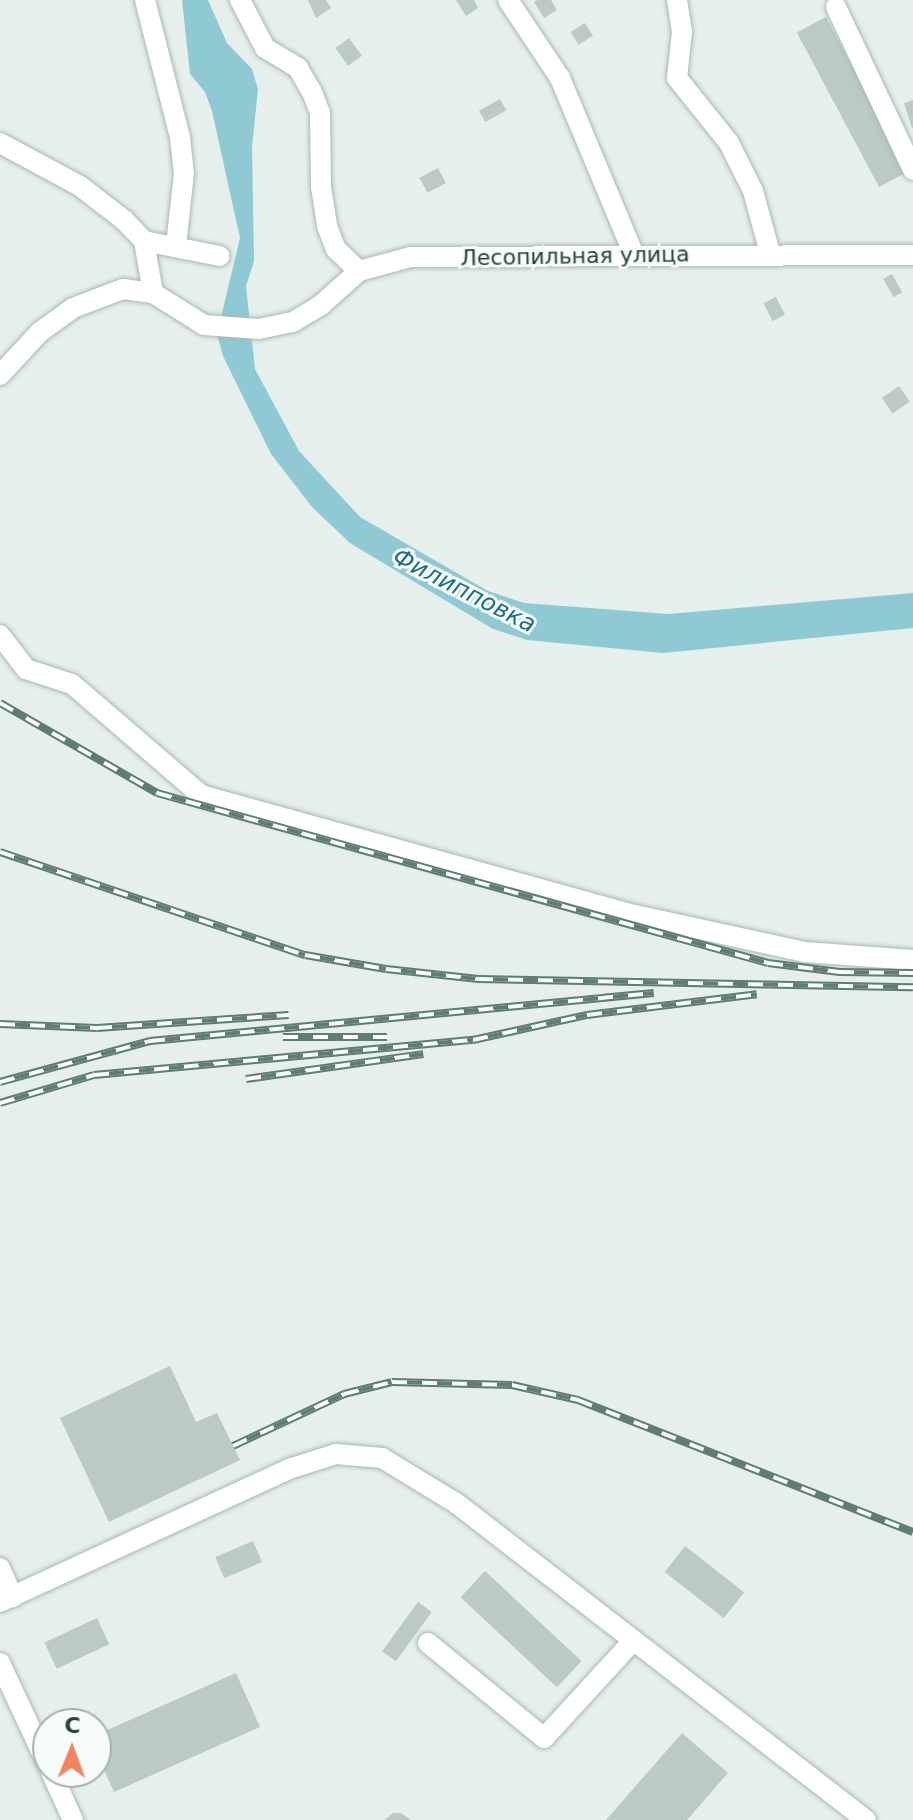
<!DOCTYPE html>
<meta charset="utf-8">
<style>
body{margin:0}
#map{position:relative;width:913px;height:1820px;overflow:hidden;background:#e6efeb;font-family:"DejaVu Sans",sans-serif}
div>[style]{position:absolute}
.water>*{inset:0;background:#8ec9d4}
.building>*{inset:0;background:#bbcac4;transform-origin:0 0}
.roads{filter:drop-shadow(0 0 2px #a8b8b2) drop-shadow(0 0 2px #a8b8b2)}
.minor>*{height:20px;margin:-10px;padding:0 10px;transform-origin:10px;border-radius:10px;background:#fff}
.rail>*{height:8px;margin-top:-4px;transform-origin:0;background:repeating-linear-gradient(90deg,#f7fbf9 0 15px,#5f7d75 0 30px);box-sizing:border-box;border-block:2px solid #5f7d75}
span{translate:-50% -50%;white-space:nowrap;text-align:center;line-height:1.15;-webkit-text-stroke:6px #f7fbf9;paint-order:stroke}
.street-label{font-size:22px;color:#24423a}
.water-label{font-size:24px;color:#1c6f80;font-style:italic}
.north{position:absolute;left:32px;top:1708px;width:80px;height:80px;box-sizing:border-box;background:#f7fbf9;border:2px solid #a3b1ad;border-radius:50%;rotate:1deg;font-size:22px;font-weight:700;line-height:32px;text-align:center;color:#24423a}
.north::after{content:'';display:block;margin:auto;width:28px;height:36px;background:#f4845f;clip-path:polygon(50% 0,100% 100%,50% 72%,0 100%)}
</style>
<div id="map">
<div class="water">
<i style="clip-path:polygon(182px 0,208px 0,227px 43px,252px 69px,258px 89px,252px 147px,254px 261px,246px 286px,255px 369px,299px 451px,360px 517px,488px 591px,524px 603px,668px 614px,913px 593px,913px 628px,663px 653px,527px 640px,493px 629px,350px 543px,312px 507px,271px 454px,223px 356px,217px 334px,240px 238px,212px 111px,205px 92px,190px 74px)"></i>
</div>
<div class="building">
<i style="clip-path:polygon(308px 0,326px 0,331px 8px,316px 18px)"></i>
<i style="clip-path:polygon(456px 0,474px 0,478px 8px,466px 16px)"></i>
<i style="clip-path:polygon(537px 0,551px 0,557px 10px,544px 18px,534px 2px)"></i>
<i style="left:826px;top:17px;width:175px;height:33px;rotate:62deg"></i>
<i style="left:585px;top:23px;width:15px;height:17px;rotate:58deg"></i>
<i style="left:349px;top:38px;width:22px;height:17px;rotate:54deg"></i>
<i style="left:500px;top:99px;width:13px;height:24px;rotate:61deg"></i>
<i style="clip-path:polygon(913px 100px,913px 128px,912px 128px,904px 103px)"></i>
<i style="left:438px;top:168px;width:17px;height:21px;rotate:62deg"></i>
<i style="left:892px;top:274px;width:21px;height:10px;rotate:61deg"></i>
<i style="left:776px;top:297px;width:20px;height:14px;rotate:63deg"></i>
<i style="left:899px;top:386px;width:19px;height:21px;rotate:55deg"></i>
<i style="clip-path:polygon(170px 1366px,196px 1422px,217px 1413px,240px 1460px,109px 1522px,60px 1418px)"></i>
<i style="left:253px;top:1541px;width:23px;height:41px;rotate:67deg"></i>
<i style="left:685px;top:1546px;width:75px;height:33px;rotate:38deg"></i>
<i style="left:485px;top:1571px;width:132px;height:36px;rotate:43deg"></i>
<i style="left:418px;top:1602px;width:17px;height:61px;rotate:36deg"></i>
<i style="left:97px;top:1618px;width:29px;height:58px;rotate:65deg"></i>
<i style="clip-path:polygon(236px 1673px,260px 1727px,114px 1792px,96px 1752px,96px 1735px)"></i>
<i style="clip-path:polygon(682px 1733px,728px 1773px,687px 1820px,606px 1820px)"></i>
<i style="clip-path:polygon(393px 1813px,401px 1813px,411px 1820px,385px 1820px)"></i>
</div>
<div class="roads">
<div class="minor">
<i style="left:145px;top:0;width:141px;rotate:75.7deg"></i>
<i style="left:180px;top:137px;width:36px;rotate:84deg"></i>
<i style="left:184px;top:173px;width:73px;rotate:96.3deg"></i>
<i style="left:240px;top:0;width:54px;rotate:62.5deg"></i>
<i style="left:265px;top:48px;width:39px;rotate:31deg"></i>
<i style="left:298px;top:68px;width:28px;rotate:60deg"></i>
<i style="left:312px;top:92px;width:22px;rotate:69deg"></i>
<i style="left:320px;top:113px;width:74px;rotate:89.2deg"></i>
<i style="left:321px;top:187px;width:39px;rotate:81deg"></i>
<i style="left:327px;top:226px;width:25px;rotate:69deg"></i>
<i style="left:336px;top:249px;width:32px;rotate:44deg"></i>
<i style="left:508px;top:0;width:94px;rotate:56.3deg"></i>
<i style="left:560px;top:78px;width:192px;rotate:67.3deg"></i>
<i style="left:677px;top:0;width:32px;rotate:81deg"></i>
<i style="left:682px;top:32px;width:46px;rotate:96.2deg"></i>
<i style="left:677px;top:78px;width:83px;rotate:51.3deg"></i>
<i style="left:729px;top:143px;width:54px;rotate:63.4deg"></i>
<i style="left:753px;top:191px;width:64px;rotate:74.7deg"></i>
<i style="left:836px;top:7px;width:180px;rotate:64.7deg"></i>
<i style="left:0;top:143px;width:91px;rotate:28.3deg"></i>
<i style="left:80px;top:186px;width:56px;rotate:37.7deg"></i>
<i style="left:124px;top:220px;width:29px;rotate:46deg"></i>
<i style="left:144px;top:241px;width:53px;rotate:80.2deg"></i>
<i style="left:144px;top:241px;width:77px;rotate:11.2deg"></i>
<i style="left:0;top:375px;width:59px;rotate:-47.1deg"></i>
<i style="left:40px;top:332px;width:41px;rotate:-36deg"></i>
<i style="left:73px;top:308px;width:53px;rotate:-20.8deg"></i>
<i style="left:123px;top:289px;width:30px;rotate:8deg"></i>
<i style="left:153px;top:293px;width:60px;rotate:32.1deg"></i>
<i style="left:204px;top:325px;width:55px;rotate:4.2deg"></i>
<i style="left:259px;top:329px;width:35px;rotate:-12deg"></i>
<i style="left:293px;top:322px;width:33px;rotate:-31deg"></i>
<i style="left:321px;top:305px;width:51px;rotate:-41.8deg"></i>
<i style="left:359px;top:271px;width:54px;rotate:-15.1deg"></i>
<i style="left:411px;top:257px;width:502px;rotate:-0.23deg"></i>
<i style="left:0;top:635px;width:43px;rotate:52.6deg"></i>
<i style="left:26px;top:669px;width:48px;rotate:18.1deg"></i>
<i style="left:72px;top:684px;width:170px;rotate:40.7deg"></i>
<i style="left:201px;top:795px;width:450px;rotate:15.5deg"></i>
<i style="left:635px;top:915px;width:174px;rotate:12.3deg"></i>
<i style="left:805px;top:952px;width:108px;rotate:4.2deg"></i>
<i style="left:0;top:1568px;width:32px;rotate:66deg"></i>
<i style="left:0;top:1602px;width:321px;rotate:-24.7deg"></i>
<i style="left:292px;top:1468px;width:46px;rotate:-17.7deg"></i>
<i style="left:336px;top:1454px;width:46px;rotate:5deg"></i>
<i style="left:382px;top:1458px;width:87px;rotate:31.3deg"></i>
<i style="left:456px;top:1503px;width:518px;rotate:37.71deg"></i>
<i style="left:428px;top:1643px;width:150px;rotate:39.3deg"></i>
<i style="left:544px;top:1738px;width:130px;rotate:-47.5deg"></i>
<i style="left:0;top:1663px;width:114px;rotate:65deg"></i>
<i style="left:51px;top:1772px;width:53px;rotate:65.4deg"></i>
</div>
</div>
<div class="rail">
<i style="left:0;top:703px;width:181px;rotate:29.8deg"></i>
<i style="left:157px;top:793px;width:634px;rotate:15.55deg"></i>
<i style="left:768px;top:963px;width:72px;rotate:7.2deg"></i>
<i style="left:839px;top:972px;width:74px;rotate:0.8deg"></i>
<i style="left:0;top:852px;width:322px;rotate:18.7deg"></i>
<i style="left:305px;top:955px;width:82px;rotate:9.8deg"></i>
<i style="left:386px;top:969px;width:93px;rotate:6.2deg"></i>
<i style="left:478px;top:979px;width:435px;rotate:1.1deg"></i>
<i style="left:0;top:1024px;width:97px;rotate:2.4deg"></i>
<i style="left:97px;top:1028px;width:192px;rotate:-3.9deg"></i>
<i style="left:283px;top:1037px;width:104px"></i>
<i style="left:246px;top:1079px;width:179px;rotate:-8deg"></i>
<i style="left:0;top:1082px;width:156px;rotate:-15.3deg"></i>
<i style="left:150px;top:1041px;width:506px;rotate:-5.44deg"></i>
<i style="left:0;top:1103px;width:98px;rotate:-16.6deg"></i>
<i style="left:94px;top:1075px;width:381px;rotate:-5.3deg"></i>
<i style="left:473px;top:1040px;width:117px;rotate:-12.4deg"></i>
<i style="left:587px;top:1015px;width:171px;rotate:-7deg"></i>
<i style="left:233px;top:1446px;width:123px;rotate:-25.1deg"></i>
<i style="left:344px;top:1394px;width:49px;rotate:-14deg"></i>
<i style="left:392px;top:1382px;width:120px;rotate:1.4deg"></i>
<i style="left:512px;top:1385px;width:68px;rotate:12.8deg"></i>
<i style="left:578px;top:1400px;width:360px;rotate:21.5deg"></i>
</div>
<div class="street-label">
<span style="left:575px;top:256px;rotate:-1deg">Лесопильная улица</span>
</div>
<div class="water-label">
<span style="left:464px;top:591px;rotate:27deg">Филипповка</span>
</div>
<div class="north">С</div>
</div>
